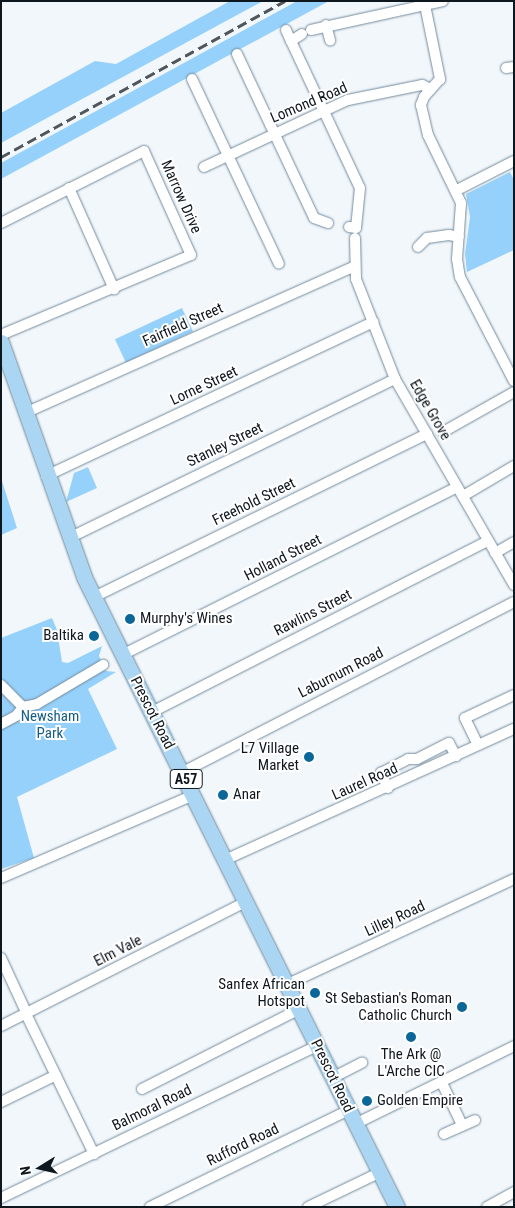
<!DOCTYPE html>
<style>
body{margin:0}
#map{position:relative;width:515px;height:1208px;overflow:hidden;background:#f2f7fb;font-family:"Roboto Condensed",sans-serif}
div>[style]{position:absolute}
.green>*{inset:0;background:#96d1fb;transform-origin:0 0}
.roads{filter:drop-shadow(0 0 1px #728a9c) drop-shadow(0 0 1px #728a9c)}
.street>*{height:10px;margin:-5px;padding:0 5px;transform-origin:5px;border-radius:5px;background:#fff}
.primary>*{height:15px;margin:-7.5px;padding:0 7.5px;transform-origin:7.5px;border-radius:7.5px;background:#aad6f4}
.rail>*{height:2.5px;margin-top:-1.25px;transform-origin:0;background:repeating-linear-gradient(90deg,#4f575d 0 10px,transparent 0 15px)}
.dots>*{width:14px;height:14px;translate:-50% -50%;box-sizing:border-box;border:2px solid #fff;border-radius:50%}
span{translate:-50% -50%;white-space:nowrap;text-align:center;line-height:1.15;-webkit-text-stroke:4px #fff;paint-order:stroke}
.shield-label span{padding:1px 4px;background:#fff;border:1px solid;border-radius:4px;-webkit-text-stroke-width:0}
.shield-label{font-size:14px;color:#0e171e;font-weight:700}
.street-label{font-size:15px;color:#0e171e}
.poi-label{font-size:15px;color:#0e171e}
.left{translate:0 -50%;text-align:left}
.right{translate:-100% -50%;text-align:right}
.park-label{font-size:15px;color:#165d85}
.frame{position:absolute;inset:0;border:2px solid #0e171e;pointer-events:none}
.north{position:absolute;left:15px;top:1143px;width:50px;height:50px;-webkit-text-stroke:4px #fff;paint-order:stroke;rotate:260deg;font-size:14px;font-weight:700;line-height:20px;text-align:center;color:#0e171e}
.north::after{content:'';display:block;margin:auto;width:18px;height:22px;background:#0e171e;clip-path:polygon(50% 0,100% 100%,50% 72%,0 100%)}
</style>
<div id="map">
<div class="green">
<i style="clip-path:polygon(230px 1px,263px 1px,1px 143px,1px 113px,95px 61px,116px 64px)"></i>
<i style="clip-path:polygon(297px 1px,329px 1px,1px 179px,1px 163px)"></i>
<i style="clip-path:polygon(510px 172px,514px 180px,514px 250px,467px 272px,465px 254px,470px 217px,466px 194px)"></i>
<i style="left:182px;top:308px;width:26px;height:74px;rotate:65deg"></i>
<i style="clip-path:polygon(88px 467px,97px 488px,66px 502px,74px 473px)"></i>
<i style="clip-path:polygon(1px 478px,17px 528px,1px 535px)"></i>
<i style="clip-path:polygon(52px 618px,57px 630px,62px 662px,68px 663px,102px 646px,99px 656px,106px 671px,116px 672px,88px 689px,117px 749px,17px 797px,34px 858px,1px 869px,1px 638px)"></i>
</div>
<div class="roads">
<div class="street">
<i style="left:425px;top:5px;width:76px;rotate:78.5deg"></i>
<i style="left:440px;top:79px;width:24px;rotate:132deg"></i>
<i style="left:424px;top:97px;width:9px;rotate:111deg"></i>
<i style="left:421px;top:105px;width:31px;rotate:77deg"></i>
<i style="left:428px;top:135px;width:76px;rotate:64.1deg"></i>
<i style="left:461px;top:203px;width:56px;rotate:94.1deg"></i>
<i style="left:457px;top:259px;width:18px;rotate:81deg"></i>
<i style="left:460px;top:277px;width:117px;rotate:62.6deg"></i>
<i style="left:326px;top:25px;width:16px;rotate:75deg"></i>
<i style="left:286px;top:30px;width:12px;rotate:66deg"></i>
<i style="left:311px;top:30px;width:135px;rotate:-12.4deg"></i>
<i style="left:302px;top:34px;width:13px;rotate:148deg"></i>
<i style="left:291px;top:41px;width:162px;rotate:64.9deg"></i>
<i style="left:360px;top:188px;width:40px;rotate:95.7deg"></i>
<i style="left:356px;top:228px;width:7px;rotate:-172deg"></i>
<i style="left:237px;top:54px;width:181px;rotate:64.8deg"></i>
<i style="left:314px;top:218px;width:15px;rotate:20deg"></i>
<i style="left:506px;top:68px;width:8px;rotate:-7deg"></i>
<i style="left:192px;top:79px;width:204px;rotate:64.8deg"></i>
<i style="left:204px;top:167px;width:159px;rotate:-25deg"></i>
<i style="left:348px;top:100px;width:76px;rotate:-11.5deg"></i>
<i style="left:422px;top:85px;width:10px;rotate:24deg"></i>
<i style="left:69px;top:188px;width:111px;rotate:66deg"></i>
<i style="left:457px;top:190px;width:64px;rotate:-27deg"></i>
<i style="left:1px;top:223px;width:160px;rotate:-26.7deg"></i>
<i style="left:144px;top:151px;width:114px;rotate:65.7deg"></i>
<i style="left:191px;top:255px;width:206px;rotate:157.2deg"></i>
<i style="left:355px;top:238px;width:41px;rotate:88.6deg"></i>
<i style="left:356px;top:279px;width:107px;rotate:68.7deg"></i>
<i style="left:395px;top:379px;width:238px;rotate:60deg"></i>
<i style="left:418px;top:247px;width:13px;rotate:-45deg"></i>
<i style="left:427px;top:238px;width:22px;rotate:-8deg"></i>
<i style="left:449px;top:235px;width:10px;rotate:11deg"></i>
<i style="left:25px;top:413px;width:359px;rotate:-24deg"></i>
<i style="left:443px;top:432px;width:81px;rotate:-29.4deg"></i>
<i style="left:46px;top:476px;width:362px;rotate:-25.2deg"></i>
<i style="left:463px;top:496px;width:59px;rotate:-30.5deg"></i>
<i style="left:69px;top:538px;width:363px;rotate:-26deg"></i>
<i style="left:495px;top:553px;width:22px;rotate:-30deg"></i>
<i style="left:94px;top:597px;width:371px;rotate:-26.1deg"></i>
<i style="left:122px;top:655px;width:375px;rotate:-26.6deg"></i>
<i style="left:1px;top:685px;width:31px;rotate:45deg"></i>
<i style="left:152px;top:712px;width:377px;rotate:-27deg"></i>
<i style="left:1px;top:724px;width:17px;rotate:-28deg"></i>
<i style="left:16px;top:716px;width:11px;rotate:-52deg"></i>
<i style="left:23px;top:707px;width:14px;rotate:-12deg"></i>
<i style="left:37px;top:704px;width:77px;rotate:-30.6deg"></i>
<i style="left:478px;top:745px;width:30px;rotate:-116deg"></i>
<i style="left:465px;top:718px;width:54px;rotate:-25.1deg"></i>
<i style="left:183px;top:772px;width:372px;rotate:-27.2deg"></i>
<i style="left:388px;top:788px;width:17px;rotate:-115deg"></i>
<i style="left:381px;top:773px;width:30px;rotate:-27deg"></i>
<i style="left:408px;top:759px;width:9px"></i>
<i style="left:417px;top:759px;width:36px;rotate:-27deg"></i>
<i style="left:449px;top:743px;width:15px;rotate:62deg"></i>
<i style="left:227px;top:859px;width:315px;rotate:-24.4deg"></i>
<i style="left:1px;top:878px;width:210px;rotate:-23.3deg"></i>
<i style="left:1px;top:958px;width:62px;rotate:65.1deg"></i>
<i style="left:288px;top:984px;width:249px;rotate:-24.9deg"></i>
<i style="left:26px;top:1014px;width:156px;rotate:64.1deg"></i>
<i style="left:1px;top:1026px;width:276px;rotate:-26.9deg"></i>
<i style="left:332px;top:1078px;width:34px;rotate:-27deg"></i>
<i style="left:442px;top:1083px;width:47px;rotate:64.5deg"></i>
<i style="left:142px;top:1089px;width:177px;rotate:-26.9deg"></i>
<i style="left:1px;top:1102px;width:61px;rotate:-26.1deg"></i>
<i style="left:355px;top:1124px;width:177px;rotate:-26.1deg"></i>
<i style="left:444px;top:1134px;width:34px;rotate:-24deg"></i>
<i style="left:1px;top:1198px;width:351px;rotate:-25.7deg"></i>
<i style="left:150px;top:1207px;width:221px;rotate:-26deg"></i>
<i style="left:308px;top:1207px;width:79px;rotate:-25.6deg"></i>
<i style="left:487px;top:1207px;width:31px;rotate:-29deg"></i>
</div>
<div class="primary">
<i style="left:1px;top:342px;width:249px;rotate:70.5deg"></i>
<i style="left:84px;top:577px;width:703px;rotate:63.58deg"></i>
</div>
</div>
<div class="rail">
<i style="left:1px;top:157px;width:324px;rotate:-28.8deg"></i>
</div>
<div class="dots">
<i style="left:130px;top:619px;background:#0a6797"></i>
<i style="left:94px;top:636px;background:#0a6797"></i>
<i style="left:309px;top:757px;background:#0a6797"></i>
<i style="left:223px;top:795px;background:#0a6797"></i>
<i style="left:315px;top:993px;background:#0a6797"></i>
<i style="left:462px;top:1007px;background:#0a6797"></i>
<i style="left:411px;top:1037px;background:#0a6797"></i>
<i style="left:367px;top:1101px;background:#0a6797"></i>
</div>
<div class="shield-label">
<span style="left:186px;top:779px">A57</span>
</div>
<div class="street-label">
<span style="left:309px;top:103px;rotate:-23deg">Lomond Road</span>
<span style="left:181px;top:197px;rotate:66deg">Marrow Drive</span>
<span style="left:183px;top:325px;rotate:-24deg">Fairfield Street</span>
<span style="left:204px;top:386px;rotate:-25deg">Lorne Street</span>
<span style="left:430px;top:410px;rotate:60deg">Edge Grove</span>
<span style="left:225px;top:445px;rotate:-26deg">Stanley Street</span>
<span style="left:254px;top:502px;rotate:-26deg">Freehold Street</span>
<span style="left:283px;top:558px;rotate:-27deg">Holland Street</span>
<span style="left:313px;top:613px;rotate:-27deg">Rawlins Street</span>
<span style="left:341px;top:673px;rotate:-27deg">Laburnum Road</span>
<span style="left:152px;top:713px;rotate:63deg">Prescot Road</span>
<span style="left:365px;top:782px;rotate:-24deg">Laurel Road</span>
<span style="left:395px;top:919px;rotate:-25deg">Lilley Road</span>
<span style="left:118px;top:951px;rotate:-27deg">Elm Vale</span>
<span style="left:332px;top:1076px;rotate:64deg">Prescot Road</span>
<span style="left:152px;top:1108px;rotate:-26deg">Balmoral Road</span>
<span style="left:243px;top:1145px;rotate:-26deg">Rufford Road</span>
</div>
<div class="poi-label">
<span class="left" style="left:140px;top:619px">Murphy's Wines</span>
<span class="right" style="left:84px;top:636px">Baltika</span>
<span class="right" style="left:299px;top:757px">L7 Village<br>Market</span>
<span class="left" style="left:233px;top:795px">Anar</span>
<span class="right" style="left:305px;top:993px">Sanfex African<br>Hotspot</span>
<span class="right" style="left:452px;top:1007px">St Sebastian's Roman<br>Catholic Church</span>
<span style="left:411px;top:1063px">The Ark @<br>L'Arche CIC</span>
<span class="left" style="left:377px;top:1101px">Golden Empire</span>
</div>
<div class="park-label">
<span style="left:50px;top:725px">Newsham<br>Park</span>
</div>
<div class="frame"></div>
<div class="north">N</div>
</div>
